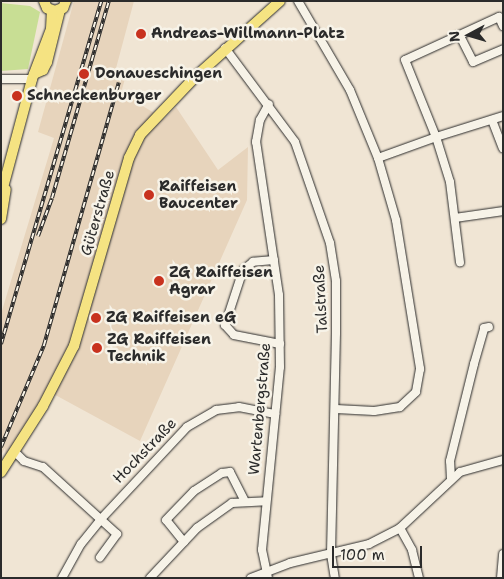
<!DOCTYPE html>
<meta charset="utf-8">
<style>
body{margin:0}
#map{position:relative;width:504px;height:579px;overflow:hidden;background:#f0e5d4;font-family:"Shantell Sans",sans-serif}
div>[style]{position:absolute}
.built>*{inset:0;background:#e7d4bc}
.green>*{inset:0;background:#c8de94}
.roads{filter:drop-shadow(0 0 1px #2b2b2b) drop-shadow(0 0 1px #2b2b2b)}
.minor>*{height:8px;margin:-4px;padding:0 4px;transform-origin:4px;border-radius:4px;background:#f7f3e8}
.major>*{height:10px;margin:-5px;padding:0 5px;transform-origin:5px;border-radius:5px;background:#f5e382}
.rail>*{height:4px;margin-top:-2px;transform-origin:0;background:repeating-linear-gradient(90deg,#f7f3e8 0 5.5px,#2b2b2b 0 11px);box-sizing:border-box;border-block:1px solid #2b2b2b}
.dots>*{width:14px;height:14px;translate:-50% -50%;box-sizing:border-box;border:2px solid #f7f3e8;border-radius:50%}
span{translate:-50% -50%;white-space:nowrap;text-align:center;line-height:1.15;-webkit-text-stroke:5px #f7f3e8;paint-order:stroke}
.poi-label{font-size:15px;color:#2b2b2b;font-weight:700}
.left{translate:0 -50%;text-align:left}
.street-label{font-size:15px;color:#2b2b2b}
.frame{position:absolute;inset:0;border:2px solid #2b2b2b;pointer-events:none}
.north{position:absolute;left:444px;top:10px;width:50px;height:50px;-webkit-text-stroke:4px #f7f3e8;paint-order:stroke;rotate:264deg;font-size:14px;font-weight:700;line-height:20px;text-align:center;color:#2b2b2b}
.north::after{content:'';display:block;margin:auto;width:18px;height:22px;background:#2b2b2b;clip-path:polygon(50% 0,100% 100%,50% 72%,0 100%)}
.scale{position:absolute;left:332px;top:546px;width:90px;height:22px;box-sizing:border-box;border:2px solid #2b2b2b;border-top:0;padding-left:6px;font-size:15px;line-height:18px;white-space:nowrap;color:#2b2b2b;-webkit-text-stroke:4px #f7f3e8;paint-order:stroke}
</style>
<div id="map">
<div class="built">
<i style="clip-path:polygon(74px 1px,134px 1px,115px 72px,126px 75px,121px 93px,141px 99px,141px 105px,164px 119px,176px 107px,218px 170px,248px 147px,247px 200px,140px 441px,48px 391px,6px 457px,5px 448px,1px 455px,1px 314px,54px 138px,38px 132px)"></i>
</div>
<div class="green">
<i style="clip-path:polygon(1px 3px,30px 6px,40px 12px,28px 69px,1px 71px)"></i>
</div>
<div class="roads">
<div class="minor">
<i style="left:298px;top:1px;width:103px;rotate:59.7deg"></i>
<i style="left:350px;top:90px;width:74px;rotate:67.6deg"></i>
<i style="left:378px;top:158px;width:65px;rotate:73.8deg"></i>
<i style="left:396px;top:220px;width:151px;rotate:80.8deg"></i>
<i style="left:420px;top:369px;width:23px;rotate:100deg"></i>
<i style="left:416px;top:392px;width:22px;rotate:137deg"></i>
<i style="left:400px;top:407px;width:26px;rotate:171deg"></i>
<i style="left:374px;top:411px;width:38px;rotate:-177deg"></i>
<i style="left:503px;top:26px;width:10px;rotate:-114deg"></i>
<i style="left:499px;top:17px;width:103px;rotate:155.4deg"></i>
<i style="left:405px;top:60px;width:83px;rotate:68.1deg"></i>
<i style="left:436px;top:137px;width:70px;rotate:-17.4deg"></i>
<i style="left:460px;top:36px;width:29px;rotate:63deg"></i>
<i style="left:473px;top:62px;width:33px;rotate:-23deg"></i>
<i style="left:225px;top:48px;width:117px;rotate:53.3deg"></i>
<i style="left:295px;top:142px;width:107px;rotate:70.9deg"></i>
<i style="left:330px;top:243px;width:38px;rotate:81deg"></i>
<i style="left:336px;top:281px;width:52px;rotate:90deg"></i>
<i style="left:336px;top:333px;width:221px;rotate:91.3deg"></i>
<i style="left:331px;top:554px;width:24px;rotate:81deg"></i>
<i style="left:1px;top:79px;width:31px"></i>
<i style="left:492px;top:120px;width:30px;rotate:69deg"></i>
<i style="left:378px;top:158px;width:62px;rotate:-19.9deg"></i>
<i style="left:436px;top:137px;width:47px;rotate:72.7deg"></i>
<i style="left:450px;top:182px;width:81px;rotate:82.9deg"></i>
<i style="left:455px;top:218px;width:49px;rotate:-8.3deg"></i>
<i style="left:274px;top:260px;width:21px;rotate:175deg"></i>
<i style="left:253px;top:262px;width:13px;rotate:141deg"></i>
<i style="left:243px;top:270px;width:58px;rotate:108.1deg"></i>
<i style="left:225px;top:325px;width:13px;rotate:48deg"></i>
<i style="left:234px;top:335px;width:47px;rotate:11.1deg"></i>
<i style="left:14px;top:451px;width:14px;rotate:45deg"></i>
<i style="left:24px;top:461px;width:20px;rotate:18deg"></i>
<i style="left:43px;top:467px;width:100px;rotate:42.2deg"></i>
<i style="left:117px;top:534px;width:29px;rotate:126deg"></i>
<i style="left:451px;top:479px;width:18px;rotate:-93deg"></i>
<i style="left:450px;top:461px;width:100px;rotate:-76.1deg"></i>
<i style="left:474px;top:364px;width:37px;rotate:-74deg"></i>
<i style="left:484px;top:328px;width:5px;rotate:-11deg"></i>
<i style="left:400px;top:528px;width:25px;rotate:61deg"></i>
<i style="left:412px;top:550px;width:29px;rotate:76deg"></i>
<i style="left:184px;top:542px;width:28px;rotate:-129deg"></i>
<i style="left:166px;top:520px;width:40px;rotate:-46deg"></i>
<i style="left:194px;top:491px;width:33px;rotate:-33deg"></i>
<i style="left:222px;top:473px;width:8px;rotate:-7deg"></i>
<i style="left:230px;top:472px;width:31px;rotate:63deg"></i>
<i style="left:62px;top:578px;width:39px;rotate:-61deg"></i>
<i style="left:81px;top:544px;width:32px;rotate:-51deg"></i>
<i style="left:101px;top:519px;width:126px;rotate:-46.9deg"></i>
<i style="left:187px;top:427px;width:34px;rotate:-30deg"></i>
<i style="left:216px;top:410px;width:23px;rotate:-7deg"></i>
<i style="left:239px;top:407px;width:37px;rotate:11deg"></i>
<i style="left:150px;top:578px;width:69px;rotate:-46.8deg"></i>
<i style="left:197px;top:528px;width:43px;rotate:-35.5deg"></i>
<i style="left:232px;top:503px;width:34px;rotate:-3deg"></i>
<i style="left:251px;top:578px;width:42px;rotate:-21deg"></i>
<i style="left:290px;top:563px;width:81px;rotate:-13.5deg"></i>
<i style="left:369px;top:544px;width:35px;rotate:-27deg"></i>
<i style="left:400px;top:528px;width:82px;rotate:-43deg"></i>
<i style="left:460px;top:472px;width:45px;rotate:-15.6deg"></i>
<i style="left:268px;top:578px;width:29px;rotate:-102deg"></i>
<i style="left:262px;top:550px;width:184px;rotate:-84.4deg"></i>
<i style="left:280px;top:367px;width:72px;rotate:-90.8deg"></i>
<i style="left:279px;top:295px;width:155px;rotate:-98.5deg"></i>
<i style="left:256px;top:142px;width:22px;rotate:-80deg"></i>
<i style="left:260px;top:120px;width:18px;rotate:-61deg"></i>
<i style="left:501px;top:578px;width:24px;rotate:-85deg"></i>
</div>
<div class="major">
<i style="left:44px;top:1px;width:8px;rotate:67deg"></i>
<i style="left:47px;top:8px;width:9px;rotate:21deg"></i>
<i style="left:55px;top:11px;width:9px;rotate:-21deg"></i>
<i style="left:63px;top:8px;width:8px;rotate:-67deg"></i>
<i style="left:34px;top:74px;width:10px;rotate:-24deg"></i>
<i style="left:43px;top:70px;width:9px;rotate:-63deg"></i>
<i style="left:47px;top:62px;width:54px;rotate:-76deg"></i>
<i style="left:1px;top:195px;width:120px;rotate:-75deg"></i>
<i style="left:32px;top:79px;width:53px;rotate:-69.2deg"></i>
<i style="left:51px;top:29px;width:18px;rotate:-87deg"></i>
<i style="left:1px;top:219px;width:30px;rotate:-81deg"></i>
<i style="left:1px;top:472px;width:78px;rotate:-57.5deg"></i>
<i style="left:43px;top:406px;width:68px;rotate:-62.7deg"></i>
<i style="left:74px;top:346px;width:196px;rotate:-73.7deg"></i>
<i style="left:129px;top:158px;width:25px;rotate:-64deg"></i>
<i style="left:140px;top:135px;width:79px;rotate:-46.5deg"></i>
<i style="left:194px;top:78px;width:115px;rotate:-41.8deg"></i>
</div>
</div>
<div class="rail">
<i style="left:38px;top:236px;width:40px;rotate:-69.8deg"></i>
<i style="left:52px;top:198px;width:205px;rotate:-73.9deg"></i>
<i style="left:1px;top:344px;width:357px;rotate:-73.7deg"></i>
<i style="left:1px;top:447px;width:111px;rotate:-67.1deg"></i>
<i style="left:44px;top:345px;width:273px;rotate:-74.1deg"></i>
</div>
<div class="dots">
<i style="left:141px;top:34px;background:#c8321e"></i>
<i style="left:84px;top:74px;background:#c8321e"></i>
<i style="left:17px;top:96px;background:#c8321e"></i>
<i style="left:149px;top:195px;background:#c8321e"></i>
<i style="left:159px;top:281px;background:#c8321e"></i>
<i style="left:96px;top:318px;background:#c8321e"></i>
<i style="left:97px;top:348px;background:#c8321e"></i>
</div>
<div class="poi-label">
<span class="left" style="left:151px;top:34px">Andreas-Willmann-Platz</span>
<span class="left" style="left:95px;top:74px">Donaueschingen</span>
<span class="left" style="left:27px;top:96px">Schneckenburger</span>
<span class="left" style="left:159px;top:195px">Raiffeisen<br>Baucenter</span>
<span class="left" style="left:169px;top:281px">ZG Raiffeisen<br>Agrar</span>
<span class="left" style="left:106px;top:318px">ZG Raiffeisen eG</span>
<span class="left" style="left:107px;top:348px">ZG Raiffeisen<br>Technik</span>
</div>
<div class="street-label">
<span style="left:98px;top:213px;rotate:-74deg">Güterstraße</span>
<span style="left:321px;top:299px;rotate:-93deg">Talstraße</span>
<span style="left:260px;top:409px;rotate:-85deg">Wartenbergstraße</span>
<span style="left:145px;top:451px;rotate:-46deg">Hochstraße</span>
</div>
<div class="frame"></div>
<div class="north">N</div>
<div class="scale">100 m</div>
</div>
